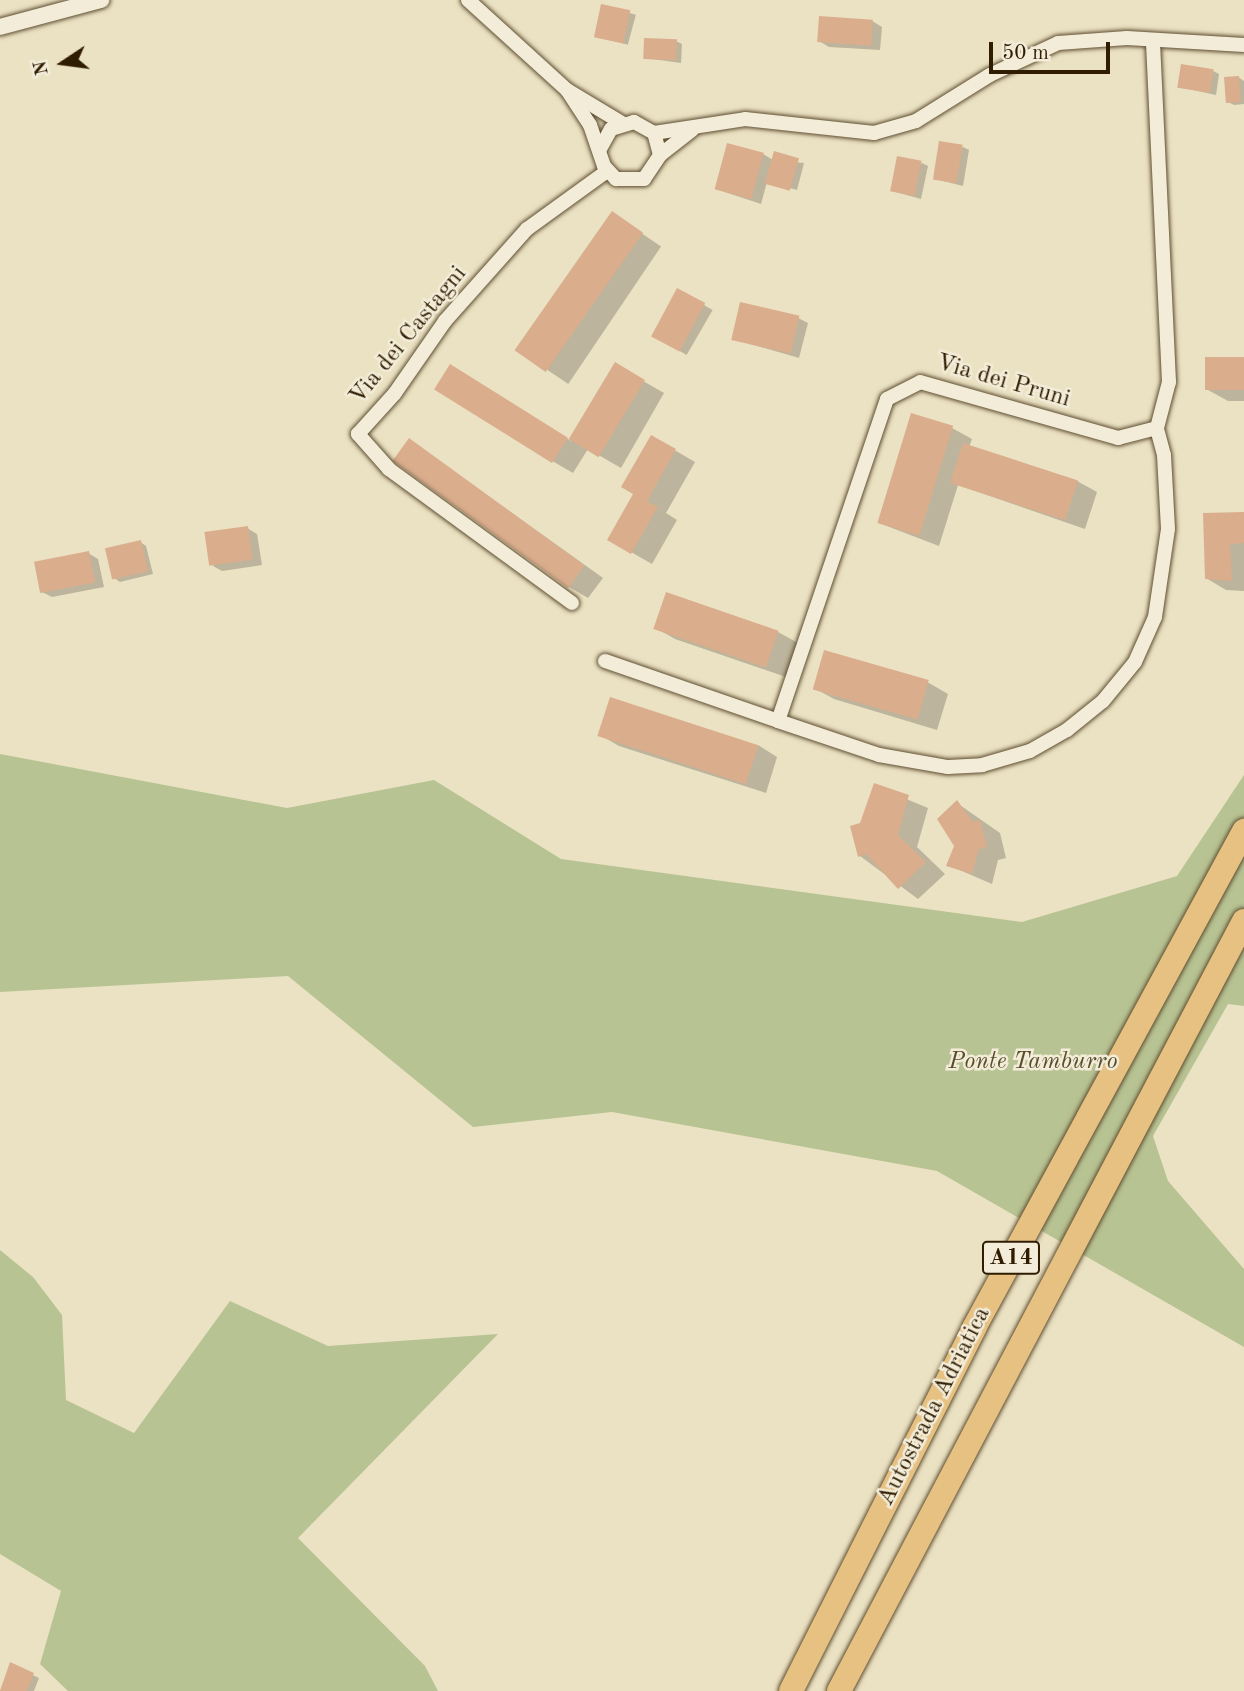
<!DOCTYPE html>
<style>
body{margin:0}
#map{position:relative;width:1244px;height:1691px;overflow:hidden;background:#ebe2c3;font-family:"Old Standard TT",serif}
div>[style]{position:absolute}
.green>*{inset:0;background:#b8c393}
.shadow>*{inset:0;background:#0003;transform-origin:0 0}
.building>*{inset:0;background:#daad8d;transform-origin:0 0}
.roads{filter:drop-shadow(0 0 2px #5f4e31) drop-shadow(0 0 2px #5f4e31)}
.minor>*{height:14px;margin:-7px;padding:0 7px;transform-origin:7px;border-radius:7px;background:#f2ecd8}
.tertiary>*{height:16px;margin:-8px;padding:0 8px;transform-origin:8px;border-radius:8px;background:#f2ecd8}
.motorway>*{height:24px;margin:-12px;padding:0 12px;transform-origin:12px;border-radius:12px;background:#e6c182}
span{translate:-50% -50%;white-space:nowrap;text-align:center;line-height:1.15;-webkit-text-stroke:5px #f2ecd8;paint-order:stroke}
.shield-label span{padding:2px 5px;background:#f2ecd8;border:2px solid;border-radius:5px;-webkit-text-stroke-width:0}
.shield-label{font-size:23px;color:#301c00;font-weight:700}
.street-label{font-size:24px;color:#301c00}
.park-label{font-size:24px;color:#594e2c;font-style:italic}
.north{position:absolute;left:28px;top:28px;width:70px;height:70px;-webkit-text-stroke:5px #f2ecd8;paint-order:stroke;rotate:257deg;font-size:19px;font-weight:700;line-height:28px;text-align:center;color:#301c00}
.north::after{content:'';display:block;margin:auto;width:24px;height:32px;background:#301c00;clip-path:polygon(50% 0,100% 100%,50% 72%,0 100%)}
.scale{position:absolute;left:989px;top:42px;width:121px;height:32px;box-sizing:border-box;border:4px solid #301c00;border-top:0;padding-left:9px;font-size:21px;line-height:24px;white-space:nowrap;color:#301c00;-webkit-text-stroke:5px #f2ecd8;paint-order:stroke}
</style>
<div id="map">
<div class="green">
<i style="clip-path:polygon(0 754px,287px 808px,434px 780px,561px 859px,1022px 922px,1177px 876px,1244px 775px,1244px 1006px,1228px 1004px,1153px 1136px,1168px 1181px,1244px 1269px,1244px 1347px,937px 1171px,612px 1112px,473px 1127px,288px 976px,0 992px)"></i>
<i style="clip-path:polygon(0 1250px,33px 1277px,62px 1315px,66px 1400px,134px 1433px,230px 1301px,328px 1346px,498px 1334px,298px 1538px,425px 1666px,438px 1691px,68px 1691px,40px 1664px,61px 1591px,0 1554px)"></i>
</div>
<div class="shadow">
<i style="left:603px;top:6px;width:34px;height:31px;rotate:15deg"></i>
<i style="clip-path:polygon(872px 21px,882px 27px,880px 50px,829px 47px,819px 41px)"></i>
<i style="clip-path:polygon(676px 41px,682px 44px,681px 63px,645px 58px)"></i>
<i style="clip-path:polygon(1213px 71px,1219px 74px,1216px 95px,1179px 87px)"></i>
<i style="clip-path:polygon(1238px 77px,1244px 81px,1244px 104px,1234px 105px,1228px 102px)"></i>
<i style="clip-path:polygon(963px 147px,969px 150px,963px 186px,935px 179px)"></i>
<i style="clip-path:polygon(763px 154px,773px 160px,804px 163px,797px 190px,767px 182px,761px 204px,716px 189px)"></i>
<i style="clip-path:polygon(922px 163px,928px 166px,921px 199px,892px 191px)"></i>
<i style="left:613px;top:214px;width:58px;height:166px;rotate:34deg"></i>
<i style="left:678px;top:290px;width:40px;height:52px;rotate:30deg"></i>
<i style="clip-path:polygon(798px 318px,808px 323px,799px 358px,733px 339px)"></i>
<i style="clip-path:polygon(1244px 359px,1244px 401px,1228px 401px,1208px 390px)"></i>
<i style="clip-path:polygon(615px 365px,664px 393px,621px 468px,588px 449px,573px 473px,554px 462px,470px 378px,571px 441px)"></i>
<i style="clip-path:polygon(952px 428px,972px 439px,969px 447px,1077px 481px,1097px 492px,1085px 529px,958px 485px,939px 546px,879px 523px)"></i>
<i style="clip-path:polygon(652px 437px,695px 462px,666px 513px,677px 520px,652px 564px,610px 540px,636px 494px)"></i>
<i style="clip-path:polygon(410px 440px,603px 578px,588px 598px,569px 587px)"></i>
<i style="clip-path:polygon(1244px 514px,1244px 591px,1226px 590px,1206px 578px)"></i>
<i style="clip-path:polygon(247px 528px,257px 534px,262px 565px,222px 571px,213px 566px)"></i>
<i style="clip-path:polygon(140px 542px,146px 546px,153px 574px,120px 582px,114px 578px)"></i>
<i style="clip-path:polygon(88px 553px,98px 559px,104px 587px,52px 597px,42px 592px)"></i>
<i style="clip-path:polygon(656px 628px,778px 632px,798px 643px,786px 677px,675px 639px)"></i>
<i style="clip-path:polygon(825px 652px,929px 683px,948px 694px,937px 730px,834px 699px,814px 688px)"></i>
<i style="clip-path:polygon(600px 735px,758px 745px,777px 757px,766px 793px,619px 746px)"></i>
<i style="clip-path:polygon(875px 786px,928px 808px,917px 847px,945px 874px,918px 899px,860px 856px,861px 824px)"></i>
<i style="clip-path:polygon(957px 803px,1000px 833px,1006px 858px,998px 860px,992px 884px,948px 865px,956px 846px)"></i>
<i style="clip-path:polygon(10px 1665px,39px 1678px,34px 1691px,0 1691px)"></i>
</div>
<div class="building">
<i style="left:601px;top:4px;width:30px;height:34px;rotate:12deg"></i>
<i style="left:819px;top:16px;width:54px;height:26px;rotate:4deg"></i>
<i style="left:644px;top:38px;width:33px;height:21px;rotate:2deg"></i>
<i style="left:1181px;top:64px;width:33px;height:24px;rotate:9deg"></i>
<i style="left:1239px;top:76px;width:26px;height:15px;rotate:86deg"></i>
<i style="left:939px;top:141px;width:24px;height:39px;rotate:9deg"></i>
<i style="left:727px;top:143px;width:38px;height:48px;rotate:15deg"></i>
<i style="left:774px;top:151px;width:26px;height:34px;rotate:16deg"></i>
<i style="left:897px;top:156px;width:25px;height:36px;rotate:11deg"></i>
<i style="left:612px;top:211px;width:38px;height:170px;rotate:35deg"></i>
<i style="left:677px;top:288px;width:32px;height:55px;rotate:28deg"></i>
<i style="left:740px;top:302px;width:61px;height:39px;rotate:13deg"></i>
<i style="left:1244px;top:357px;width:33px;height:39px;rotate:90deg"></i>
<i style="left:615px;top:362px;width:35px;height:90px;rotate:31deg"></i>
<i style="left:450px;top:364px;width:139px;height:30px;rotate:32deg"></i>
<i style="left:911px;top:413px;width:44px;height:115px;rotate:17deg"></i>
<i style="clip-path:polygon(651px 435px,676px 449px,647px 501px,658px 507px,631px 554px,607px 540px,633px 494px,621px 487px)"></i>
<i style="left:409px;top:438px;width:217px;height:28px;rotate:36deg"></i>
<i style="left:963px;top:443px;width:121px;height:42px;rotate:18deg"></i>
<i style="clip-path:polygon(1244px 512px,1244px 543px,1230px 544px,1232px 581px,1205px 579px,1203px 513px)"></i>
<i style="left:248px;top:526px;width:34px;height:44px;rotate:82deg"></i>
<i style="left:141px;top:540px;width:32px;height:37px;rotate:77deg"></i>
<i style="left:89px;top:551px;width:32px;height:56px;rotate:79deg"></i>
<i style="left:666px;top:592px;width:119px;height:39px;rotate:19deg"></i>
<i style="left:824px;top:650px;width:109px;height:41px;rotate:16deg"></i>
<i style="left:610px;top:697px;width:156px;height:41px;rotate:18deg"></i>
<i style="clip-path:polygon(874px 783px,909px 795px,898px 835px,926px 862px,898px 889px,866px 854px,858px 857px,850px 826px,860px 823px)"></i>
<i style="clip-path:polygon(957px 800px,973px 822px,980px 820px,987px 847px,979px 849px,972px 874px,946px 866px,954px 846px,937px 819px)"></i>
<i style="clip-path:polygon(10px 1662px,34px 1673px,27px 1691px,0 1691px)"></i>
</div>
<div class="roads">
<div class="minor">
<i style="left:468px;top:0;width:134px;rotate:42.3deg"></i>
<i style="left:567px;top:90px;width:64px;rotate:31deg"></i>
<i style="left:567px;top:90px;width:42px;rotate:56.7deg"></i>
<i style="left:590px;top:125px;width:43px;rotate:71.1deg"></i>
<i style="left:604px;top:166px;width:18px;rotate:47deg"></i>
<i style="left:616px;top:179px;width:28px"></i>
<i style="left:644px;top:179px;width:29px;rotate:-56deg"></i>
<i style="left:660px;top:155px;width:23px;rotate:-105deg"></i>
<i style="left:654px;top:133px;width:23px;rotate:-151deg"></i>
<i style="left:634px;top:122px;width:24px;rotate:163deg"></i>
<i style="left:611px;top:129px;width:23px;rotate:119deg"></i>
<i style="left:654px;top:133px;width:92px;rotate:-8.7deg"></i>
<i style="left:745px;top:119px;width:130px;rotate:6.2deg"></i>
<i style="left:874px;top:133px;width:44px;rotate:-15.9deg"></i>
<i style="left:916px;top:121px;width:87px;rotate:-31.9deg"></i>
<i style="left:990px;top:75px;width:75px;rotate:-25.2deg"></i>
<i style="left:1058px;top:43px;width:69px;rotate:-4.1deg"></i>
<i style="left:1127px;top:38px;width:117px;rotate:3.4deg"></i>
<i style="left:660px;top:155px;width:41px;rotate:-38deg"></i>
<i style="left:572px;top:603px;width:227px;rotate:-143.8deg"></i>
<i style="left:389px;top:469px;width:47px;rotate:-131.5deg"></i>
<i style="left:358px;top:434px;width:55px;rotate:-47.9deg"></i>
<i style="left:395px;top:393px;width:88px;rotate:-55.2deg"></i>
<i style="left:445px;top:321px;width:123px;rotate:-48.3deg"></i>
<i style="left:527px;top:229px;width:99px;rotate:-35.9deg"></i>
<i style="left:605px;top:661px;width:183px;rotate:19.1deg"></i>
<i style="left:778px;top:721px;width:340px;rotate:-71.3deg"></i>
<i style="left:887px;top:399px;width:37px;rotate:-27deg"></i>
<i style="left:920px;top:382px;width:206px;rotate:15.8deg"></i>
<i style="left:1118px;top:438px;width:40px;rotate:-14.4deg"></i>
<i style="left:1157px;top:428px;width:48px;rotate:-75.4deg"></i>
<i style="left:1169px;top:382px;width:342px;rotate:-92.7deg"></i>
<i style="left:778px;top:721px;width:107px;rotate:18.6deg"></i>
<i style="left:879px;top:755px;width:70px;rotate:9.9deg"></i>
<i style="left:948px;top:767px;width:34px;rotate:-3deg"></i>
<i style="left:982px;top:765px;width:50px;rotate:-16.3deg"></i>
<i style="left:1030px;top:751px;width:43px;rotate:-29.6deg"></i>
<i style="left:1067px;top:730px;width:46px;rotate:-38.9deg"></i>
<i style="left:1103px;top:701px;width:50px;rotate:-50.6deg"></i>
<i style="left:1135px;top:662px;width:49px;rotate:-66deg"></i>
<i style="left:1155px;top:617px;width:89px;rotate:-81.6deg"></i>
<i style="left:1168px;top:529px;width:74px;rotate:-93.1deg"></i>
<i style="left:1164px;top:455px;width:28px;rotate:-105deg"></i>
</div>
<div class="tertiary">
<i style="left:0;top:27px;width:105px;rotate:-15deg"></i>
</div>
<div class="motorway">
<i style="left:791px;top:1691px;width:407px;rotate:-63.2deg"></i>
<i style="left:974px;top:1328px;width:566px;rotate:-61.49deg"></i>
<i style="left:839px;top:1691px;width:870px;rotate:-62.26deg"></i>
</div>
</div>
<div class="shield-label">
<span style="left:1011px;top:1258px">A14</span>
</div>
<div class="street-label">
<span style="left:409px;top:336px;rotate:-51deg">Via dei Castagni</span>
<span style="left:1003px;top:382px;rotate:16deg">Via dei Pruni</span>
<span style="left:935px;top:1407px;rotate:-63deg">Autostrada Adriatica</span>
</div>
<div class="park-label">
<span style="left:1033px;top:1063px">Ponte Tamburro</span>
</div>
<div class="north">N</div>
<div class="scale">50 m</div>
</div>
